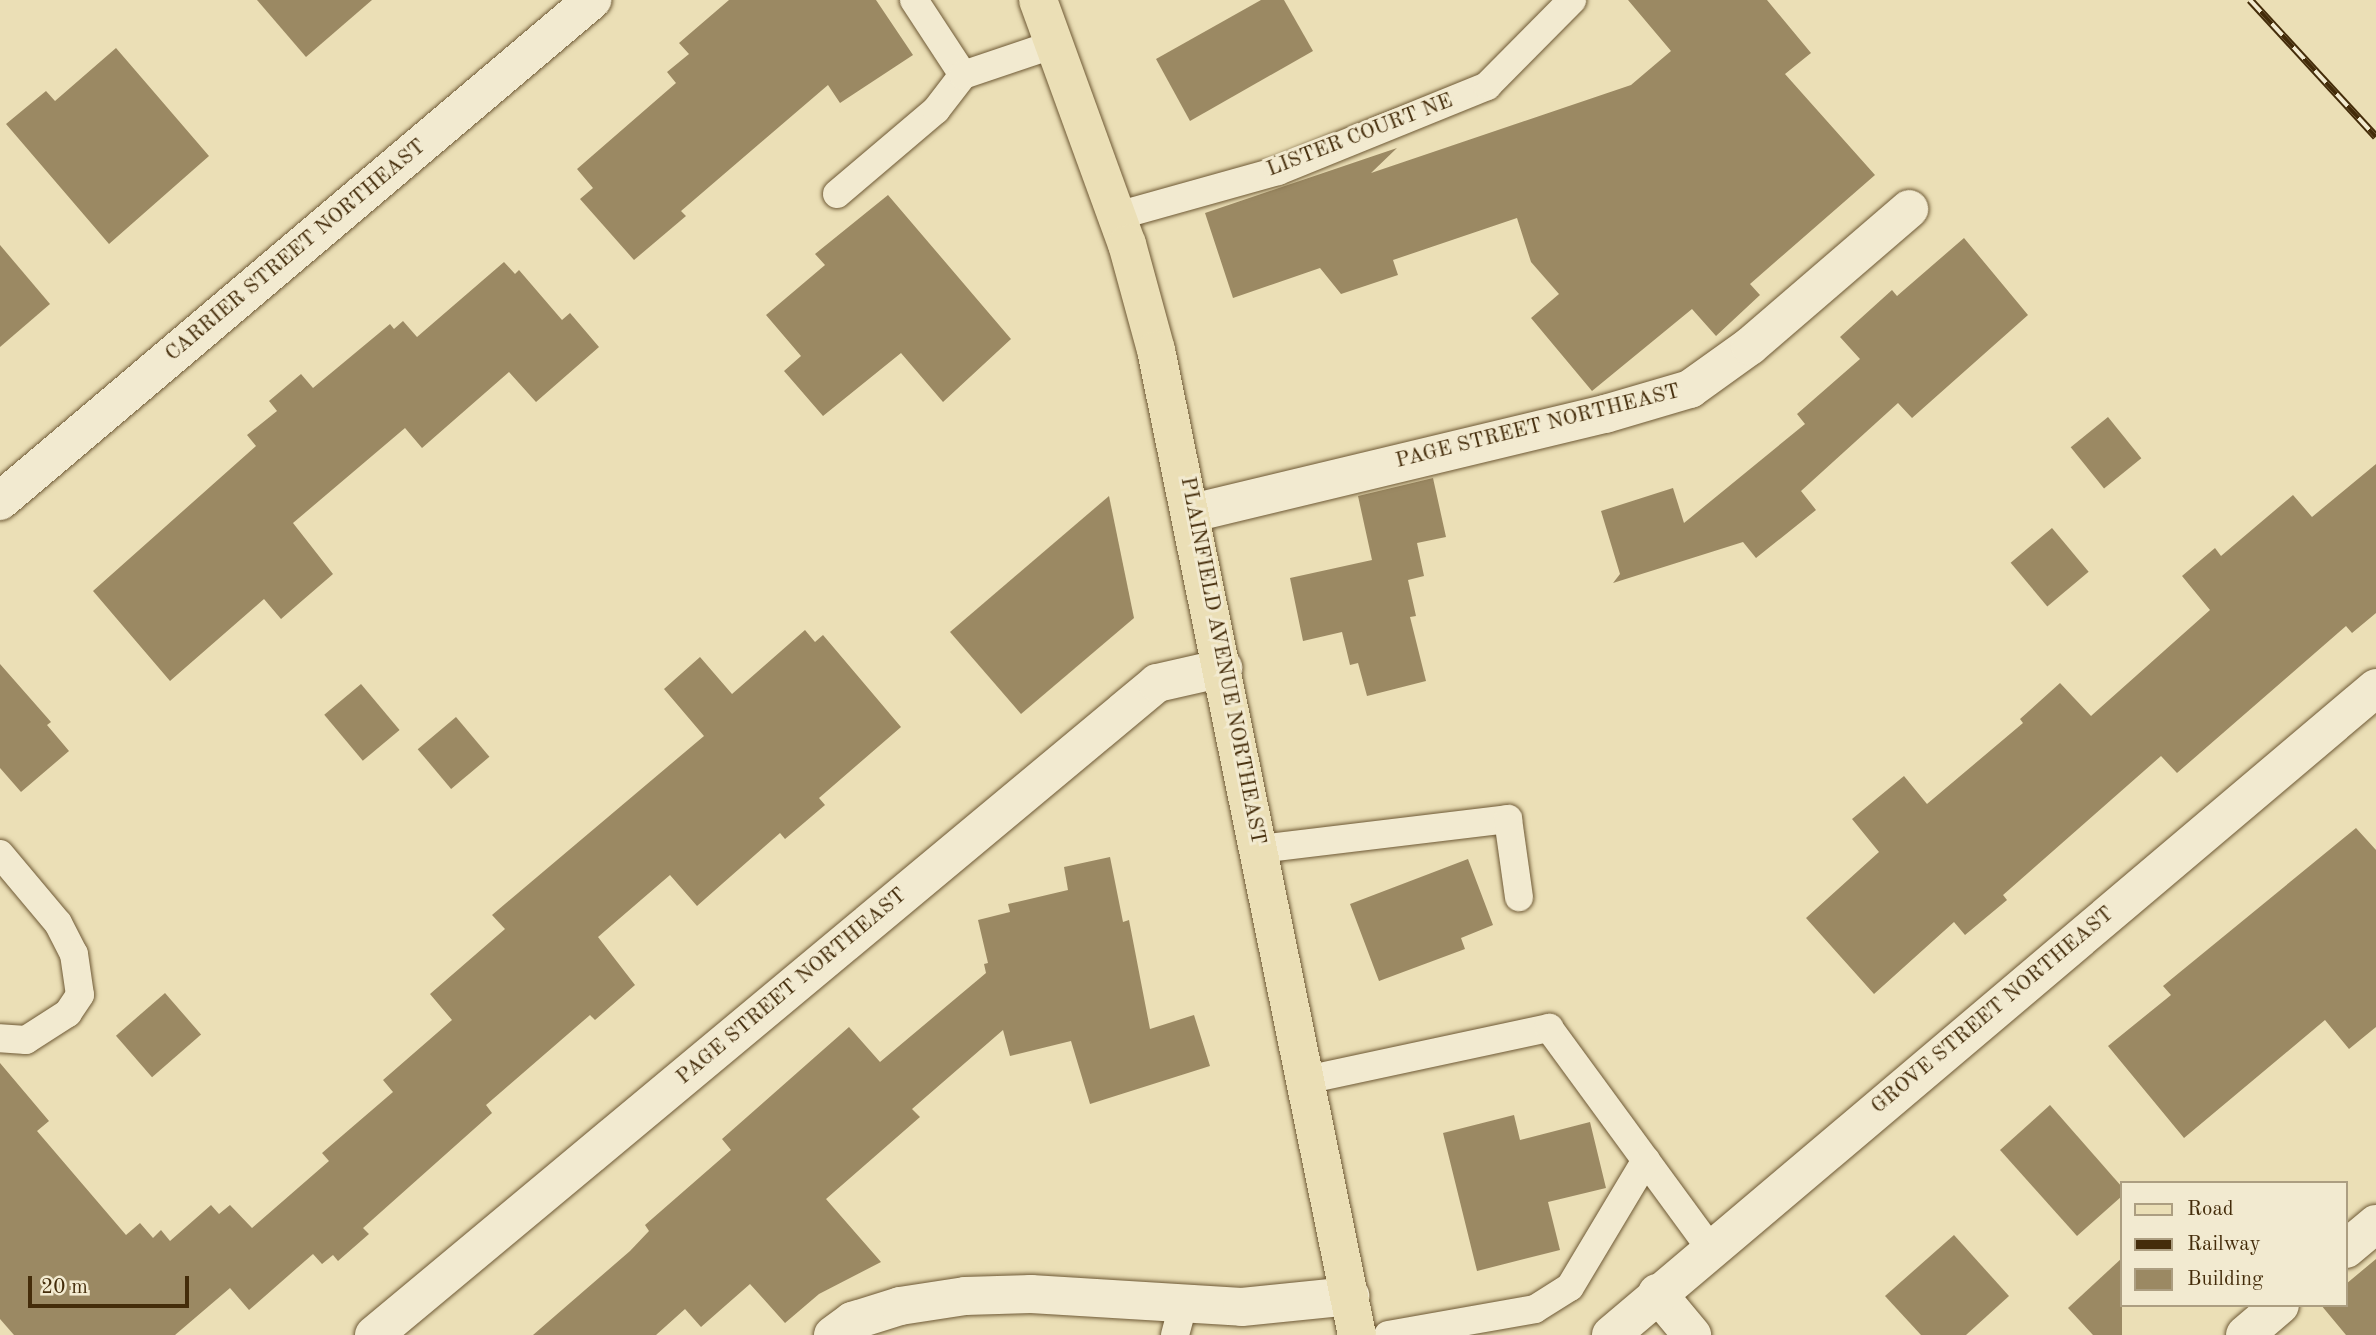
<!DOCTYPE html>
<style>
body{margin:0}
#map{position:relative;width:2376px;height:1335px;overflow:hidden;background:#ebdfb6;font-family:"Old Standard TT",serif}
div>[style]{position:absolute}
.building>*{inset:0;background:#9b8963;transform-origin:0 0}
.roads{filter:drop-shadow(0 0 2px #6e5935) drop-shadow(0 0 2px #6e5935)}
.service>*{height:28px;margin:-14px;padding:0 14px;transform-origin:14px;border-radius:14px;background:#f2ead0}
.minor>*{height:38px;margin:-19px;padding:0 19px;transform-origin:19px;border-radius:19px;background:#f2ead0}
.primary>*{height:38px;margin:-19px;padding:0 19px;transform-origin:19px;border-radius:19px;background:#ebdfb6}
.rail>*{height:8px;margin-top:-4px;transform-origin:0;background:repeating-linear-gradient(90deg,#f2ead0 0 16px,#442c0a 0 32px);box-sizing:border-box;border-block:2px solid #442c0a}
span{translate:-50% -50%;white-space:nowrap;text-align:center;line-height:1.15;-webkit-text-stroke:6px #f2ead0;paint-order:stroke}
.street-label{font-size:21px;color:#442c0a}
.legend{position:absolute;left:2120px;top:1181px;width:228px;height:126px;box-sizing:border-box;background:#f2ead0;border:2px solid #ac9e81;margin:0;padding:9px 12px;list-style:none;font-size:21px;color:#442c0a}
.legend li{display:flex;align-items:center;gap:14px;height:35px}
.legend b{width:35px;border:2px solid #ac9e81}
.scale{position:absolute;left:28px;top:1276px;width:161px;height:32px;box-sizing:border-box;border:4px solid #442c0a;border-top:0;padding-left:9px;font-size:21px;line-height:24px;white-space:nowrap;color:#442c0a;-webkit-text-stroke:5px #f2ead0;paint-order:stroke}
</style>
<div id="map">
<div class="building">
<i style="clip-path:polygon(257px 0,372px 0,306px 57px)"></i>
<i style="clip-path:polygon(729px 0,876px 0,913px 55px,840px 103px,828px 85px,681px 211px,686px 216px,634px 260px,580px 199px,593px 188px,577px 169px,676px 83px,667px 72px,689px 54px,679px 43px)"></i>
<i style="clip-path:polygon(1261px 0,1284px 0,1313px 51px,1190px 121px,1156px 59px)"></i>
<i style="clip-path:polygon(1628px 0,1767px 0,1811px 53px,1785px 74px,1875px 175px,1750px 284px,1760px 295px,1716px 336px,1692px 309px,1592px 391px,1531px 318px,1559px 294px,1531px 262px,1517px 218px,1393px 260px,1398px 275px,1341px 294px,1320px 268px,1233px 298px,1205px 213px,1397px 148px,1371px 173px,1631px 85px,1671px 51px)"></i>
<i style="clip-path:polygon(116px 48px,209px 156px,109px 244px,6px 124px,46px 91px,55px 101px)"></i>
<i style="clip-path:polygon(888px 195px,1011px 339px,943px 402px,901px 353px,823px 416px,784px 371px,801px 356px,766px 315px,825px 265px,815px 254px)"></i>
<i style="clip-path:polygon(1964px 238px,2028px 315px,1912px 418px,1898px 403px,1801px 491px,1816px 510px,1756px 558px,1743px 542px,1613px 583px,1620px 574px,1601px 511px,1673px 488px,1684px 523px,1805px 424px,1797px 414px,1860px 359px,1840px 337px,1892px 290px,1897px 296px)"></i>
<i style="clip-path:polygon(0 245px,50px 304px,0 347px)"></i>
<i style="clip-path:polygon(504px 262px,515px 274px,519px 270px,562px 320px,570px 313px,599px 347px,536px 402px,509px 372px,422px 448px,405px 428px,293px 523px,333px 574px,281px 619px,264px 599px,170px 681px,93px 591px,256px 446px,247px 435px,277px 411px,269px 401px,301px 374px,313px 388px,390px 324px,394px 329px,403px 321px,417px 337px)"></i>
<i style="left:2108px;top:417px;width:53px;height:48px;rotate:51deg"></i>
<i style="clip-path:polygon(2376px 464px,2376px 613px,2352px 633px,2346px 626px,2177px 773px,2161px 756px,2003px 895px,2007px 900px,1965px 935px,1954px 922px,1874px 994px,1806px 918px,1879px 852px,1852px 819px,1904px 776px,1927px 804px,2023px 723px,2020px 719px,2060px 683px,2091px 716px,2210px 610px,2182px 576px,2215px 548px,2221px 556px,2293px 495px,2312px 517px)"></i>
<i style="clip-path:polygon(1433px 478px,1446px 537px,1417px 543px,1424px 576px,1408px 580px,1416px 616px,1410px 617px,1426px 681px,1367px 696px,1358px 663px,1350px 665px,1342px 632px,1303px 641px,1290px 578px,1372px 560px,1358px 496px)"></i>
<i style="clip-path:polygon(1109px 496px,1134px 618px,1021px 714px,950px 632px)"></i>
<i style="left:2052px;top:528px;width:57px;height:54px;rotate:50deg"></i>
<i style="clip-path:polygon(805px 630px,815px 642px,823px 635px,901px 727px,819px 798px,825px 805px,785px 839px,780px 833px,697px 906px,670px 875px,598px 937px,635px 985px,595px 1020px,590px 1015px,486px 1105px,492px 1113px,363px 1228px,369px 1234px,338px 1261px,333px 1255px,322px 1264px,313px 1254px,249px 1310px,230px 1288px,175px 1335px,14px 1335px,0 1319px,0 1063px,49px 1121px,37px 1131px,126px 1235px,140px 1223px,153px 1238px,161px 1230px,170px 1241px,211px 1205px,219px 1214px,230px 1205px,252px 1228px,329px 1161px,322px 1153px,393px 1092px,383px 1080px,452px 1020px,430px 994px,505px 929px,492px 915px,704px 736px,664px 689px,700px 657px,732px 694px)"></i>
<i style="clip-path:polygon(0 664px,51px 722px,47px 725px,69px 751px,21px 792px,0 768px)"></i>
<i style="left:361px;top:684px;width:60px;height:48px;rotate:50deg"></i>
<i style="left:456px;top:717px;width:52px;height:50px;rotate:50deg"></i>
<i style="clip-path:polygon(2356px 828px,2376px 850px,2376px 1027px,2349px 1049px,2325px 1020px,2184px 1138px,2108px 1046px,2171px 995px,2163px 986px)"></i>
<i style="clip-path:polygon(1110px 857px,1123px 922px,1129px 920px,1150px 1029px,1194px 1015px,1210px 1066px,1090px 1104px,1071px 1041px,1010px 1056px,1003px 1030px,912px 1109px,920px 1117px,826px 1199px,881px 1262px,819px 1294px,785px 1323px,750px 1284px,701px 1327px,685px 1309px,656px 1335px,533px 1335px,630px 1251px,649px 1231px,645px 1225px,731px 1150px,722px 1139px,849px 1027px,880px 1062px,986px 973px,984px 964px,988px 963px,978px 920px,1010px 912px,1008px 904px,1068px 890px,1064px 867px)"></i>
<i style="clip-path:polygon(1468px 859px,1493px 925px,1461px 938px,1465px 949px,1379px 981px,1350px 904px)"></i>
<i style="left:165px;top:993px;width:55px;height:65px;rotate:49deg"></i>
<i style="clip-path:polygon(2050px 1105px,2122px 1187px,2122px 1196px,2077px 1236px,2000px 1150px)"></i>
<i style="clip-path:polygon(1514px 1115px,1520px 1140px,1590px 1122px,1606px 1188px,1548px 1202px,1560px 1250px,1477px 1271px,1443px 1133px)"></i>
<i style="clip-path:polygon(1954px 1235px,2009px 1296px,1966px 1335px,1921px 1335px,1885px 1296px)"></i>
<i style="clip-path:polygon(2122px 1258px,2122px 1335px,2093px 1335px,2068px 1308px)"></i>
<i style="clip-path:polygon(2376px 1259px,2376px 1335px,2346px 1335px,2321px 1305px,2346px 1305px,2346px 1284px)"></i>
</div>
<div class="roads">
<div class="service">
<i style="left:914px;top:0;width:90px;rotate:56.8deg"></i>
<i style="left:837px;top:194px;width:130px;rotate:-40.3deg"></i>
<i style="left:936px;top:110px;width:44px;rotate:-52.4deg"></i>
<i style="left:963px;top:75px;width:97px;rotate:-18.6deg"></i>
<i style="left:1117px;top:216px;width:167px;rotate:-15.6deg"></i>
<i style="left:1278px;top:171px;width:226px;rotate:-22.1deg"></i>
<i style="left:1487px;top:86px;width:121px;rotate:-45.3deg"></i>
<i style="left:1260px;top:849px;width:250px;rotate:-6.9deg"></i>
<i style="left:1508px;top:819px;width:79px;rotate:82deg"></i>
<i style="left:0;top:854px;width:90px;rotate:50deg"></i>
<i style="left:58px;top:923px;width:35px;rotate:63deg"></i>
<i style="left:74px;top:954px;width:41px;rotate:81.7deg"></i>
<i style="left:80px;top:995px;width:22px;rotate:124deg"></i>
<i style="left:68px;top:1013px;width:50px;rotate:147.3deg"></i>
<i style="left:26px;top:1040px;width:26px;rotate:-176deg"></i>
<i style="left:1306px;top:1080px;width:249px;rotate:-12.1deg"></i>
<i style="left:1549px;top:1028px;width:274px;rotate:53.8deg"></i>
<i style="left:1175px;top:1335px;width:35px;rotate:-75deg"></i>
<i style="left:1388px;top:1335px;width:149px;rotate:-10deg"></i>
<i style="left:1535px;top:1309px;width:41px;rotate:-32.2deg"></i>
<i style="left:1570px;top:1287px;width:148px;rotate:-59.1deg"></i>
</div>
<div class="minor">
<i style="left:0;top:501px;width:776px;rotate:-40.24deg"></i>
<i style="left:1192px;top:513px;width:425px;rotate:-13.5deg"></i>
<i style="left:1605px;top:414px;width:89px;rotate:-16.4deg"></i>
<i style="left:1690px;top:389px;width:74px;rotate:-35.6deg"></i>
<i style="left:1750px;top:346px;width:210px;rotate:-40.7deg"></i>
<i style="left:2346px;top:1249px;width:39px;rotate:-40deg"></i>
<i style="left:1657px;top:1293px;width:55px;rotate:50.2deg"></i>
<i style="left:374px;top:1335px;width:1019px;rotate:-39.78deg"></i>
<i style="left:1157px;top:683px;width:68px;rotate:-12.8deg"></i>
<i style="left:833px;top:1335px;width:24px;rotate:-36deg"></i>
<i style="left:852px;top:1321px;width:50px;rotate:-17.4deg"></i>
<i style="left:900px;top:1306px;width:66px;rotate:-8.7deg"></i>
<i style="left:965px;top:1296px;width:66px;rotate:-1.7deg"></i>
<i style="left:1031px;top:1294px;width:211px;rotate:3.5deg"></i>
<i style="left:1242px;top:1307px;width:109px;rotate:-5.8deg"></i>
<i style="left:1611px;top:1335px;width:1002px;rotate:-40.22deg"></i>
<i style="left:2245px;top:1335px;width:46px;rotate:-40.6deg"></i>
</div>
<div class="primary">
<i style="left:1038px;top:0;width:260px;rotate:70deg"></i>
<i style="left:1127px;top:244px;width:110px;rotate:74.7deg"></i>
<i style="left:1156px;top:350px;width:1005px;rotate:78.47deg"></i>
</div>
</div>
<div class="rail">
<i style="left:2250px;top:0;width:186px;rotate:47.4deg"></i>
</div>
<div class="street-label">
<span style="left:1360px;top:136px;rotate:-21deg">LISTER COURT NE</span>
<span style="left:296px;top:251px;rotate:-40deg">CARRIER STREET NORTHEAST</span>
<span style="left:1538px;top:427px;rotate:-14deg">PAGE STREET NORTHEAST</span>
<span style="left:1222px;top:661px;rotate:79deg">PLAINFIELD AVENUE NORTHEAST</span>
<span style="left:792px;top:987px;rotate:-40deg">PAGE STREET NORTHEAST</span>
<span style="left:1993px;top:1011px;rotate:-40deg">GROVE STREET NORTHEAST</span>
</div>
<ul class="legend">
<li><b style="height:9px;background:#ebdfb6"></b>Road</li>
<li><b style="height:9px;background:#442c0a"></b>Railway</li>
<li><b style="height:19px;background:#9b8963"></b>Building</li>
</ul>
<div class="scale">20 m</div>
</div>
